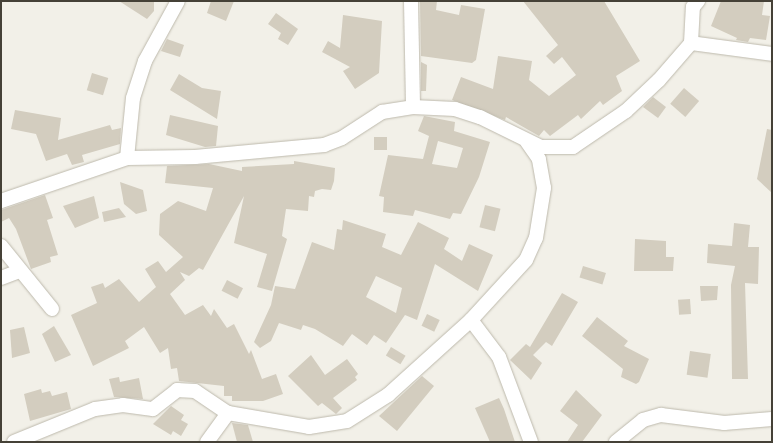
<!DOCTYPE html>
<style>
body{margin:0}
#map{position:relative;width:773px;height:443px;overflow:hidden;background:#f2f0e8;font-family:Manrope,sans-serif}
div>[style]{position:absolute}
.building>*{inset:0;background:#d3cdbf;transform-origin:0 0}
.roads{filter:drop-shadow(0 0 1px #bdb9ac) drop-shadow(0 0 1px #bdb9ac)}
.minor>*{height:14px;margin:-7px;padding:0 7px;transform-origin:7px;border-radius:7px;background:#fff}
span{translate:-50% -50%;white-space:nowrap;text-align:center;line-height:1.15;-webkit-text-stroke:4.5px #fff;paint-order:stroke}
.frame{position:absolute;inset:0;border:2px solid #454137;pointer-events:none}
</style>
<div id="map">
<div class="building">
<i style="clip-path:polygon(119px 1px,154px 1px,154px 11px,147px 19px)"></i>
<i style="clip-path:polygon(211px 1px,234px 1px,226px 21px,207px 13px)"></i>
<i style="clip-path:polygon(420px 1px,437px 1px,436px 10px,459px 15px,461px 5px,485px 9px,476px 60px,472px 63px,421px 56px)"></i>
<i style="clip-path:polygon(523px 1px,604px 1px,640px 61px,616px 76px,622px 91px,603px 105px,600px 101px,581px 119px,578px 115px,550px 136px,544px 130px,539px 136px,506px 117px,505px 120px,452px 100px,461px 77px,493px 89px,498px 56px,532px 61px,529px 80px,549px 96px,576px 75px,562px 57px,554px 64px,546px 56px,558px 45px)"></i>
<i style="clip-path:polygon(721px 1px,764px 1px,762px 15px,770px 16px,766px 40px,750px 38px,748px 42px,736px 40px,737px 38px,711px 26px)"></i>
<i style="clip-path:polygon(276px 13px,298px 29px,288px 45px,278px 39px,281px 33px,268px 24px)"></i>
<i style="clip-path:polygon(343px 15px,382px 21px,379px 73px,355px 89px,343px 71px,350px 67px,322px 52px,328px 41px,340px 48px)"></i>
<i style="clip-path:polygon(167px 39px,184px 45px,180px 57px,161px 51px)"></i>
<i style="clip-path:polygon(421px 62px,427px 65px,426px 91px,421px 91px)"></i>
<i style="left:92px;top:73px;width:17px;height:18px;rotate:17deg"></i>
<i style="clip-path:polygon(179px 74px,202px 88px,221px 91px,217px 119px,170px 90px)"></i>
<i style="left:684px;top:88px;width:20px;height:21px;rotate:41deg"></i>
<i style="clip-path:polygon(653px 97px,666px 107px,658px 118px,643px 107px)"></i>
<i style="clip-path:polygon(15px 110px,61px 118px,58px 140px,110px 125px,112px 130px,121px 128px,120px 144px,82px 155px,84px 162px,72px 165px,67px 154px,46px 161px,36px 134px,11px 129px)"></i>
<i style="clip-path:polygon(170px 115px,218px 126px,216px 146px,205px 147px,166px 135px)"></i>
<i style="clip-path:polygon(evenodd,424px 116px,455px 122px,454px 131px,490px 142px,479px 177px,461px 214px,453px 213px,450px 219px,415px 210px,413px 216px,383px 212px,384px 197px,379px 196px,388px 155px,423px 159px,429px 136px,418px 131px,424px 116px,438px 141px,463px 148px,457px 168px,432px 164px,438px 141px)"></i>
<i style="clip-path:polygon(767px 129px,772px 130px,772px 193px,757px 179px)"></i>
<i style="left:374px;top:137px;width:13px;height:13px"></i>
<i style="clip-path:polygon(294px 161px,335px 168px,334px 181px,331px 190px,322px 189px,315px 191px,314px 197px,309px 196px,308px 211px,286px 209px,282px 236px,287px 239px,272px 291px,257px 287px,267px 254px,234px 243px,244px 196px,203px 270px,199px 268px,189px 276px,180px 272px,185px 280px,170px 294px,185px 315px,203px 305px,211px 316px,214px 309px,227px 328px,234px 324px,249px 354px,251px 350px,262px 379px,276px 374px,283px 394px,263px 401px,232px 401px,232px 396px,224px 396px,224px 386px,179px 381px,177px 368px,171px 369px,168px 348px,160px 353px,144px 327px,125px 341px,129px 348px,93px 366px,71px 315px,97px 303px,91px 287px,103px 283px,105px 288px,119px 279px,139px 302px,156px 287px,145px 269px,158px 261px,166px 272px,183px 257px,159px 235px,160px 214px,178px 201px,206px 211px,213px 188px,165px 183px,167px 166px,209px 164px,242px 171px,242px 167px,294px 164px)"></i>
<i style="clip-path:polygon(120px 182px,143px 190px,147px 211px,136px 214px,124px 204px)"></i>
<i style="clip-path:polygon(45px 195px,53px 218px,47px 220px,58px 255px,50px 257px,51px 262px,31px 269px,16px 229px,9px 218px,1px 222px,1px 210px)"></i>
<i style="clip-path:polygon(94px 196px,99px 218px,75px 228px,63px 206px)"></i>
<i style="left:485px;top:205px;width:16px;height:23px;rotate:14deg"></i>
<i style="clip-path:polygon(119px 208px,126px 217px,104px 222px,102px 212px)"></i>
<i style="clip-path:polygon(evenodd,343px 220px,386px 234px,382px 247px,401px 255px,418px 222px,449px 238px,444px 249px,462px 261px,469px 244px,493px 255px,478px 291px,435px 264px,417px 320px,405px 315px,386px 343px,374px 335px,367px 345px,352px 334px,343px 346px,315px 329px,303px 325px,301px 330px,279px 323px,271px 341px,260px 348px,254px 342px,271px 305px,275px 286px,295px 289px,312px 242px,334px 250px,337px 229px,342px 230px,343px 220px,376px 276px,402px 288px,396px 313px,366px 297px,376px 276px)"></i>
<i style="clip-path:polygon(734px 223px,750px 225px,748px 247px,759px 247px,758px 284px,745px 283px,748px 379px,732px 379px,731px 285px,735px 266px,707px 263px,708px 244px,732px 246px)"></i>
<i style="clip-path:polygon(635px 239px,666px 241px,666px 257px,674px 257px,673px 271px,634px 271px)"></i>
<i style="left:583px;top:266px;width:24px;height:12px;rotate:17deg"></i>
<i style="left:227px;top:280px;width:18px;height:12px;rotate:27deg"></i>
<i style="clip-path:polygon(700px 286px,718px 286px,717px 300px,701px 301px)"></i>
<i style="clip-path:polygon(562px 293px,578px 302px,552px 346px,546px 342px,533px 355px,542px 363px,531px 380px,510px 360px,526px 344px,530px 347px)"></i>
<i style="left:690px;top:299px;width:15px;height:12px;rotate:86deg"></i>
<i style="left:427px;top:314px;width:14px;height:13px;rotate:25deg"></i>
<i style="clip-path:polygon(597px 317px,628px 341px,624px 346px,649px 359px,639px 382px,636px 384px,621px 377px,623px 369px,582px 336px)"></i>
<i style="clip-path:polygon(54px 326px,71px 355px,55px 362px,42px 334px)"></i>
<i style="clip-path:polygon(24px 327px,30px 353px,12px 358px,10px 330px)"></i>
<i style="left:391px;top:347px;width:17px;height:10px;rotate:31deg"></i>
<i style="left:690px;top:351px;width:21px;height:24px;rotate:8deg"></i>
<i style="clip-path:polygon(311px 355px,325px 375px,347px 359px,358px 374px,355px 377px,357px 380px,333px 398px,342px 408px,336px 414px,322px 403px,318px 406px,288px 376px)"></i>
<i style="clip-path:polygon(422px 376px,434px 386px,397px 431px,379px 416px)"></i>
<i style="clip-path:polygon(119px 377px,120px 382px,139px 378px,143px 399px,114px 397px,109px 379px)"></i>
<i style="clip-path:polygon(41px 389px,42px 393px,50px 391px,52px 396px,67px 392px,71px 409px,30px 421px,24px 394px)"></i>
<i style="clip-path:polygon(576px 390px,602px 415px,582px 442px,567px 442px,578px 425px,560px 411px)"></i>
<i style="clip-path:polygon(499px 398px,504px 409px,515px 442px,490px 442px,475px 408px)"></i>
<i style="clip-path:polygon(171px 406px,184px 415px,181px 420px,188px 424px,181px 436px,173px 431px,171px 435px,153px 424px)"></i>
<i style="clip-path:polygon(232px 423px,248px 425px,253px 442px,237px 442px)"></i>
</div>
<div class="roads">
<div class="minor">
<i style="left:411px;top:1px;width:106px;rotate:88.9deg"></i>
<i style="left:691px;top:43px;width:82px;rotate:7.7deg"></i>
<i style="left:127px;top:158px;width:60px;rotate:-84.3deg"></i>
<i style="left:133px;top:98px;width:39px;rotate:-72deg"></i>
<i style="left:145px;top:61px;width:68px;rotate:-61.2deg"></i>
<i style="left:1px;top:201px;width:133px;rotate:-18.8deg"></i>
<i style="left:127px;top:158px;width:68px;rotate:-0.8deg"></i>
<i style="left:195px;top:157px;width:130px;rotate:-5.3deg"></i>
<i style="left:324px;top:145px;width:19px;rotate:-21deg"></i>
<i style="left:342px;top:138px;width:48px;rotate:-33deg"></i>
<i style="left:382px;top:112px;width:31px;rotate:-9deg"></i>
<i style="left:413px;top:107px;width:42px;rotate:2.7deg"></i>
<i style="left:455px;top:109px;width:26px;rotate:18deg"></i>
<i style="left:480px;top:117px;width:68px;rotate:26.2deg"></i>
<i style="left:541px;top:147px;width:32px"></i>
<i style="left:573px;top:147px;width:64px;rotate:-34.2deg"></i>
<i style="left:626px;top:111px;width:45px;rotate:-43.2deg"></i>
<i style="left:659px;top:80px;width:49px;rotate:-49.1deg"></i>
<i style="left:691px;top:43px;width:36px;rotate:-87deg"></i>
<i style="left:693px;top:7px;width:8px;rotate:-50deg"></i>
<i style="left:1px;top:246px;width:81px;rotate:51deg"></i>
<i style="left:1px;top:278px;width:19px;rotate:-21deg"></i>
<i style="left:471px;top:320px;width:46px;rotate:52.9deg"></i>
<i style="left:499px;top:357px;width:91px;rotate:69.4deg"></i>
<i style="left:14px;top:442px;width:87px;rotate:-22.2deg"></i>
<i style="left:95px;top:409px;width:28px;rotate:-8deg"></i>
<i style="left:123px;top:405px;width:30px;rotate:8deg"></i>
<i style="left:153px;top:409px;width:31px;rotate:-38deg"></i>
<i style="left:177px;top:390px;width:18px;rotate:3deg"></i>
<i style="left:195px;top:391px;width:40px;rotate:34deg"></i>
<i style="left:228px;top:413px;width:82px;rotate:9.8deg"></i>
<i style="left:309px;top:427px;width:38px;rotate:-9deg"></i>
<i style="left:347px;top:421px;width:49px;rotate:-32.4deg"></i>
<i style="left:388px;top:395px;width:112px;rotate:-42.1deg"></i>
<i style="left:471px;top:320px;width:81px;rotate:-47.5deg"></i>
<i style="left:526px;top:260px;width:24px;rotate:-66deg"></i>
<i style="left:536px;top:238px;width:51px;rotate:-80.9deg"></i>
<i style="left:544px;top:188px;width:29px;rotate:-100deg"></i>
<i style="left:539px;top:159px;width:21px;rotate:-125deg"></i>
<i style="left:207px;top:442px;width:36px;rotate:-54deg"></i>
<i style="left:616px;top:442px;width:35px;rotate:-39deg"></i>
<i style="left:643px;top:420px;width:19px;rotate:-16deg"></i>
<i style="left:661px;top:415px;width:64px;rotate:7.2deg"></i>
<i style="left:724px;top:423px;width:48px;rotate:-4.8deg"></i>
</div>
</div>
<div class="frame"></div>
</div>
